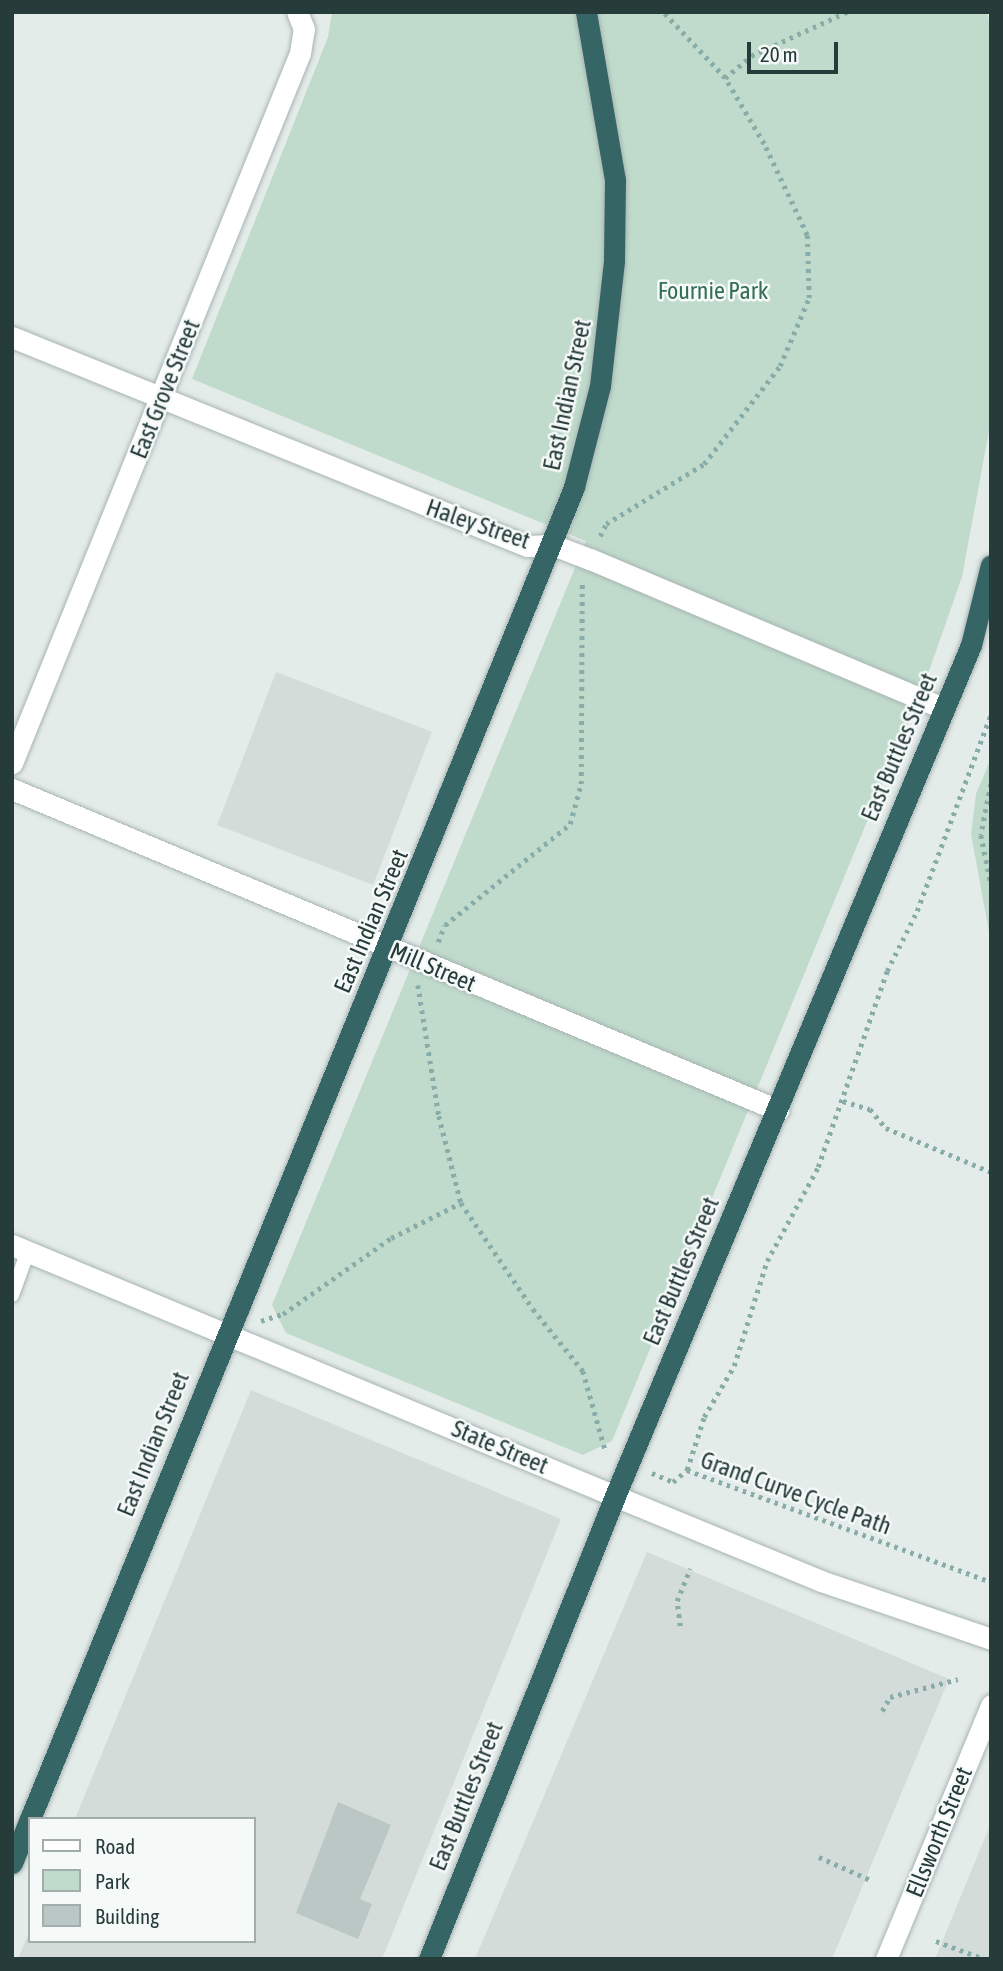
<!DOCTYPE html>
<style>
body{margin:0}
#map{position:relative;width:1003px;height:1971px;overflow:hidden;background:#e4ecea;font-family:"Asap Condensed",sans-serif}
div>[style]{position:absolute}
.built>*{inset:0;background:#d3dcd9;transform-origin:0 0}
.green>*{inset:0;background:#c0dbcc}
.building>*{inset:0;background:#bac7c4}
.path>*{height:4.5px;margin-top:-2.25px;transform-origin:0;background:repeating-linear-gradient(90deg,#88aca8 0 3.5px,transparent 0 8.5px)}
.roads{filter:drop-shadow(0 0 2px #a7b4b2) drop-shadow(0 0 2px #a7b4b2)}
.lane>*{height:14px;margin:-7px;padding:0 7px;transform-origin:7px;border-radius:7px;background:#fff}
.street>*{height:21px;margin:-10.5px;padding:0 10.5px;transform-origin:10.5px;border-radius:10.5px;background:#fff}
.secondary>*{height:21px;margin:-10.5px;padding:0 10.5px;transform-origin:10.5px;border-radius:10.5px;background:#fff}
.highway>*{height:21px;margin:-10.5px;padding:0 10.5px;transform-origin:10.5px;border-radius:10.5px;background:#356564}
span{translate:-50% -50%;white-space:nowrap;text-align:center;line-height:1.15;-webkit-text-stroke:5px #f5f9f8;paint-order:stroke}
.park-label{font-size:24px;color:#346e56}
.street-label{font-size:24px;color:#263c3a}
.frame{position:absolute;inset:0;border:14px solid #263c3a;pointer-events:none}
.legend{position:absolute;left:28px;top:1817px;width:228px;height:126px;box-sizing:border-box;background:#f5f9f8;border:2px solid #a2adac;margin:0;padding:9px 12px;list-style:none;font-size:21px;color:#263c3a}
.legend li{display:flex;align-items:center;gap:14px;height:35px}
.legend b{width:35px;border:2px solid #a2adac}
.scale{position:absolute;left:747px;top:42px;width:91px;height:32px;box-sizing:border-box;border:4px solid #263c3a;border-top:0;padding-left:9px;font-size:21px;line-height:24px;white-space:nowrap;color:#263c3a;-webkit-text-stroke:5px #f5f9f8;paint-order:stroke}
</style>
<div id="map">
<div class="built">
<i style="left:276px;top:672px;width:167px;height:164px;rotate:21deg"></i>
<i style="clip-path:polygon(251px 1390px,561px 1519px,382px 1959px,18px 1959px,30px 1930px,30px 1941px,254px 1941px,254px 1819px,75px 1819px)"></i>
<i style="clip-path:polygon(647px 1552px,949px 1679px,832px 1959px,475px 1959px)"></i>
<i style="clip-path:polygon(991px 1823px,991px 1959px,935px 1959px)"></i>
</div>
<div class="green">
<i style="clip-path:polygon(332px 12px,987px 12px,990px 24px,991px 420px,962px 577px,929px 671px,612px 1441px,583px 1455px,286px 1333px,272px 1305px,586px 541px,192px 379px,328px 37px)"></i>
<i style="clip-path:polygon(991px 758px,991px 943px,971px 834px,976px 794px)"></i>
</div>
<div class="building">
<i style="clip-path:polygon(338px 1802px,391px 1825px,360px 1899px,372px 1904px,358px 1939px,296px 1913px)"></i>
</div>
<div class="path">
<i style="left:725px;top:78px;width:34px;rotate:-40deg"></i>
<i style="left:751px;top:56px;width:106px;rotate:-24.6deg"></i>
<i style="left:600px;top:536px;width:13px;rotate:-63deg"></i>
<i style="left:606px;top:524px;width:115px;rotate:-31.5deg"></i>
<i style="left:704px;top:464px;width:124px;rotate:-52.2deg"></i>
<i style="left:780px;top:366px;width:74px;rotate:-66.9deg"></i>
<i style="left:809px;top:298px;width:63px;rotate:-91.8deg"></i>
<i style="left:807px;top:235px;width:101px;rotate:-115.3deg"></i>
<i style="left:764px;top:144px;width:77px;rotate:-120.6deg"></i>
<i style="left:725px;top:78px;width:91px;rotate:-133.2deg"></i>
<i style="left:991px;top:784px;width:52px;rotate:101.1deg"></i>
<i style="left:981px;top:835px;width:50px;rotate:78.5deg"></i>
<i style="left:438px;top:942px;width:18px;rotate:-68deg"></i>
<i style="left:445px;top:925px;width:161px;rotate:-38.9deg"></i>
<i style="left:570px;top:824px;width:41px;rotate:-74.6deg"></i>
<i style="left:581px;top:784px;width:201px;rotate:-89.7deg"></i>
<i style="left:418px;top:985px;width:133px;rotate:80.9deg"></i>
<i style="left:439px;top:1116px;width:90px;rotate:75.8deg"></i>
<i style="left:461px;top:1203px;width:128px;rotate:55.8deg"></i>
<i style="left:533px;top:1309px;width:80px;rotate:51.1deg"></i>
<i style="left:583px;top:1371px;width:85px;rotate:74.3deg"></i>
<i style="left:843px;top:1101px;width:28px;rotate:17deg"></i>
<i style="left:870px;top:1109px;width:25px;rotate:50deg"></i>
<i style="left:886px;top:1128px;width:114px;rotate:22.7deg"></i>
<i style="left:261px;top:1321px;width:23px;rotate:-18deg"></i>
<i style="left:283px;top:1314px;width:132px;rotate:-35.1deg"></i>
<i style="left:391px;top:1238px;width:78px;rotate:-26.6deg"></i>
<i style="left:687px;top:1470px;width:56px;rotate:-72.2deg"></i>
<i style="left:704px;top:1417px;width:59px;rotate:-59.5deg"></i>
<i style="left:734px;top:1366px;width:110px;rotate:-72.6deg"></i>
<i style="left:767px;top:1261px;width:107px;rotate:-61.5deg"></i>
<i style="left:818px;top:1167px;width:208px;rotate:-70.6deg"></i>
<i style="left:887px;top:971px;width:67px;rotate:-63.4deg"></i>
<i style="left:917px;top:911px;width:210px;rotate:-69.4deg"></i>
<i style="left:652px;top:1473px;width:23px;rotate:23deg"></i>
<i style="left:673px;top:1482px;width:18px;rotate:-41deg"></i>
<i style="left:687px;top:1470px;width:324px;rotate:20.2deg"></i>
<i style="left:680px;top:1626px;width:25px;rotate:-97deg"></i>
<i style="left:677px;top:1601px;width:35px;rotate:-68deg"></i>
<i style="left:882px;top:1711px;width:16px;rotate:-60deg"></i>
<i style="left:890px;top:1697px;width:70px;rotate:-14.8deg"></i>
<i style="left:819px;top:1857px;width:59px;rotate:24deg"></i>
<i style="left:936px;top:1941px;width:51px;rotate:20.6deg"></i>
</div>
<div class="roads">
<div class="lane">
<i style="left:12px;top:1295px;width:47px;rotate:-70deg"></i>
</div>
<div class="street">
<i style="left:12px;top:337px;width:556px;rotate:22.09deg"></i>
<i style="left:527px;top:546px;width:26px;rotate:-2deg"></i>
<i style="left:553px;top:545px;width:40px;rotate:21deg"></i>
<i style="left:590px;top:559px;width:383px;rotate:22.9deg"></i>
<i style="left:12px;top:763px;width:766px;rotate:-67.92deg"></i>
<i style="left:300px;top:53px;width:24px;rotate:-81deg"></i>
<i style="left:304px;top:29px;width:18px;rotate:-112deg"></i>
<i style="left:12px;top:789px;width:831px;rotate:22.74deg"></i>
<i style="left:12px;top:1245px;width:653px;rotate:22.6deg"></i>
<i style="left:886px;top:1959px;width:275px;rotate:-67.5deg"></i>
</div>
<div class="secondary">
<i style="left:615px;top:1496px;width:223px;rotate:22.4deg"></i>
<i style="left:821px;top:1581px;width:180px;rotate:18.8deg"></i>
</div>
<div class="highway">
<i style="left:30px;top:1819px;width:1439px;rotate:-67.78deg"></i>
<i style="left:574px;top:487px;width:104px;rotate:-75.6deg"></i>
<i style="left:600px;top:386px;width:126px;rotate:-83.6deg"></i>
<i style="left:614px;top:261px;width:81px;rotate:-89.3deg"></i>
<i style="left:615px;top:180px;width:170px;rotate:-99.8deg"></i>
<i style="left:12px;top:1863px;width:48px;rotate:-67.8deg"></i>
<i style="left:429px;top:1959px;width:499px;rotate:-68.1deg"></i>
<i style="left:615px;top:1496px;width:922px;rotate:-67.3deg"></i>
<i style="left:971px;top:645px;width:82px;rotate:-76deg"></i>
</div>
</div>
<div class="park-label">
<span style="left:713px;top:291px">Fournie Park</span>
</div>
<div class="street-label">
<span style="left:165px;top:389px;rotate:-68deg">East Grove Street</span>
<span style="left:567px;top:395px;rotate:-78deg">East Indian Street</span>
<span style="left:478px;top:524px;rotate:19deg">Haley Street</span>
<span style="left:899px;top:747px;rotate:-67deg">East Buttles Street</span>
<span style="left:371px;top:921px;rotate:-67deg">East Indian Street</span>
<span style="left:433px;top:967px;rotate:23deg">Mill Street</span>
<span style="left:681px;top:1271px;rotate:-67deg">East Buttles Street</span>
<span style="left:153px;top:1444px;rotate:-68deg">East Indian Street</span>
<span style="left:500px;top:1447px;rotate:23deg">State Street</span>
<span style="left:796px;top:1493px;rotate:20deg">Grand Curve Cycle Path</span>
<span style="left:466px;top:1796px;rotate:-68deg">East Buttles Street</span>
<span style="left:939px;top:1832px;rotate:-68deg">Ellsworth Street</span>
</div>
<div class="frame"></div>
<ul class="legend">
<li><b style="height:9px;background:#fff"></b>Road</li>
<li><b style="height:19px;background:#c0dbcc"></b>Park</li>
<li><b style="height:19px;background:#bac7c4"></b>Building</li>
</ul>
<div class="scale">20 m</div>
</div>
